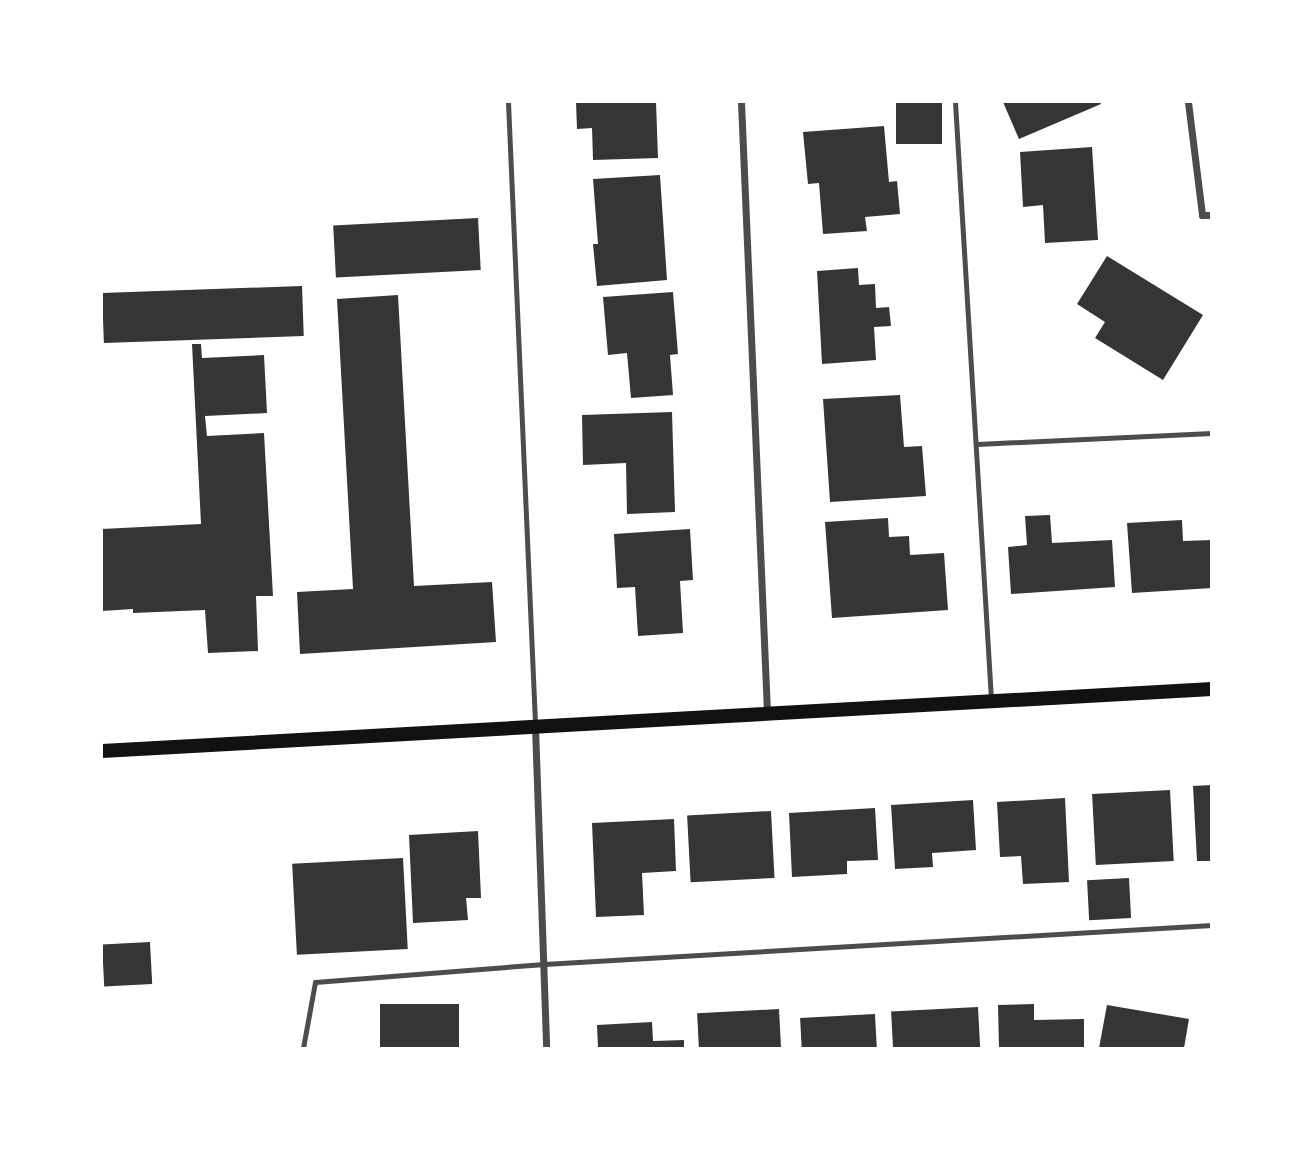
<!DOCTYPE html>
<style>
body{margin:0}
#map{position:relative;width:1313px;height:1150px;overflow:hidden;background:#fff;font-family:"Varela Round",sans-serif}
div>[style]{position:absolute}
.building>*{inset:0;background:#353535;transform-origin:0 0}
.service>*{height:5px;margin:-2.5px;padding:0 2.5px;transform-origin:2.5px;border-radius:2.5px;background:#4c4c4c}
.minor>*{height:7px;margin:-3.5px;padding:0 3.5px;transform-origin:3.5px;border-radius:3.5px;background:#4c4c4c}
.secondary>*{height:14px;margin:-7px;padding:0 7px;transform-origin:7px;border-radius:7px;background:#111}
span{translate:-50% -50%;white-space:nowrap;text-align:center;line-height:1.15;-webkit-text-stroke:5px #fff;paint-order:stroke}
.frame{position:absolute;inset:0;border:103px solid #fff;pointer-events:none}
</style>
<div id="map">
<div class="building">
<i style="clip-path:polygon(576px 102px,656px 102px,658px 158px,593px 160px,592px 128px,577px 129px)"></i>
<i style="left:896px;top:102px;width:46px;height:42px"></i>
<i style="clip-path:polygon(1003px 102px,1100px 102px,1101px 104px,1019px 139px)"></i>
<i style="clip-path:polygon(884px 126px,889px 182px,897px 181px,900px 214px,865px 217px,867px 231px,823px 234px,819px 183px,808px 184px,803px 132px)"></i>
<i style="clip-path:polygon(1092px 147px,1098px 240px,1045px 243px,1043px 205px,1023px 207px,1020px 152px)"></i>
<i style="clip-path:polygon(660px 175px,667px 280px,597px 286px,593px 244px,598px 244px,593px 179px)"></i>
<i style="left:478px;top:218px;width:52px;height:145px;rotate:87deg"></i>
<i style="clip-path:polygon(1107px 256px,1203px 315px,1163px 380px,1095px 338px,1105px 322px,1077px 304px)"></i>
<i style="clip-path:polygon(858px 268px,859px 285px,875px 284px,876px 308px,889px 307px,891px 326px,874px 327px,876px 360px,822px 364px,817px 271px)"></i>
<i style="left:302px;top:286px;width:50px;height:200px;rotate:88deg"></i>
<i style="clip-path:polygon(673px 292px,678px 354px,670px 355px,673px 395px,631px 398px,627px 353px,608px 355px,603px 297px)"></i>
<i style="clip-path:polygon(398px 295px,414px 586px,492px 582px,496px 642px,300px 654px,297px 592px,353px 589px,337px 299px)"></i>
<i style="clip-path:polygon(192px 344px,201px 344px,202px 358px,264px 355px,267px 413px,205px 416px,207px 436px,264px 433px,273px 596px,256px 596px,258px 651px,208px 653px,205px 610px,133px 613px,133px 609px,102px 611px,102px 529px,201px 524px)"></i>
<i style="clip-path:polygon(900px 395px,904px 447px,922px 446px,926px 496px,830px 502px,823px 399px)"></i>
<i style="clip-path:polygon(672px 412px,675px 512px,627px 514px,626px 463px,583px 465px,582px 415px)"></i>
<i style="clip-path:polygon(1050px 515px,1052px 543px,1112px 540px,1115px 587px,1011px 594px,1008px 547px,1027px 545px,1025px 516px)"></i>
<i style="clip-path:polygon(888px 518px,889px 537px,909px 536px,910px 555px,944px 553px,948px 610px,832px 618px,825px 522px)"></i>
<i style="clip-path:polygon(1182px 520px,1183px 541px,1212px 540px,1212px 588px,1132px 593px,1127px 523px)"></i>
<i style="clip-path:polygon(690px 529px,693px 580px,680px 581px,683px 633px,638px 636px,635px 587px,617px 588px,614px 534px)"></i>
<i style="clip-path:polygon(1212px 785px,1212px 861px,1197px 861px,1193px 786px)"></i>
<i style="left:1170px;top:790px;width:71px;height:78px;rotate:87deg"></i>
<i style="clip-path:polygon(1065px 798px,1069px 882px,1023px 884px,1021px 856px,1000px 857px,997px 802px)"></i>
<i style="clip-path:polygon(973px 800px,976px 850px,932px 853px,933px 867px,895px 869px,891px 805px)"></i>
<i style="clip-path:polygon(875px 808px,878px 860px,847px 861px,847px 874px,792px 877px,789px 813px)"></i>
<i style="left:771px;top:811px;width:67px;height:84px;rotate:87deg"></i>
<i style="clip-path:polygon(674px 819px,676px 871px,642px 873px,644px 915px,596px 917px,592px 823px)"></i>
<i style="clip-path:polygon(478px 831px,481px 898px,466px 898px,468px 920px,413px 923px,409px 835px)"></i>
<i style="left:403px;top:858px;width:91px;height:111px;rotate:87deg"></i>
<i style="left:1129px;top:878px;width:40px;height:42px;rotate:87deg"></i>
<i style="left:150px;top:942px;width:42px;height:48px;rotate:87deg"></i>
<i style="left:459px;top:1004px;width:44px;height:79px;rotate:90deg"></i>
<i style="clip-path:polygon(1034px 1004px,1034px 1020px,1084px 1019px,1084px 1048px,999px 1048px,998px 1005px)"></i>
<i style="clip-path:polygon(1107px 1005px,1189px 1019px,1184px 1048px,1099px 1048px)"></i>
<i style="left:978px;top:1007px;width:41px;height:87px;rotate:87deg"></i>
<i style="left:779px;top:1009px;width:39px;height:82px;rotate:87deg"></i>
<i style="left:875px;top:1014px;width:34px;height:75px;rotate:87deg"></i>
<i style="clip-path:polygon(652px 1022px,653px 1041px,684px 1040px,684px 1048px,598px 1048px,597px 1025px)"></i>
</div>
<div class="service">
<i style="left:508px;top:102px;width:623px;rotate:87.51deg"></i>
<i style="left:955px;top:102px;width:598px;rotate:86.55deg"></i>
<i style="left:977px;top:444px;width:235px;rotate:-2.7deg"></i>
<i style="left:303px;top:1048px;width:67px;rotate:-79.7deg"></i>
<i style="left:315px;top:982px;width:230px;rotate:-4.5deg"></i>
<i style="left:544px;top:964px;width:669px;rotate:-3.34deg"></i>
</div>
<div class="minor">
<i style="left:741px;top:102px;width:612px;rotate:87.56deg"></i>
<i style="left:1188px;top:102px;width:114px;rotate:82.9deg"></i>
<i style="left:1202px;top:215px;width:10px"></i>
<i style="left:535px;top:727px;width:321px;rotate:88deg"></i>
</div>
<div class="secondary">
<i style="left:102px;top:751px;width:1112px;rotate:-3.2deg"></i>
</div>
<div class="frame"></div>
</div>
